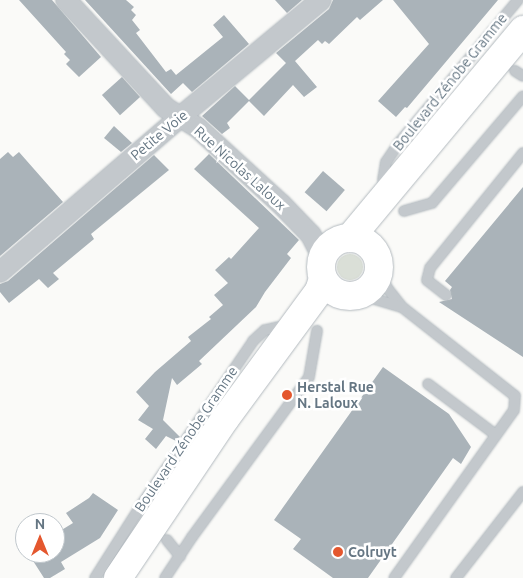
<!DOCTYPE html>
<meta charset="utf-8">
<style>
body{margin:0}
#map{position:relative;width:523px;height:578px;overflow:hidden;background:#fafaf8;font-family:Ubuntu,sans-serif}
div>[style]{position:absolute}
.green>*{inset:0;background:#dadfd7}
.round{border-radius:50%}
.building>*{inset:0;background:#aab3b9;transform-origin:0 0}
.roads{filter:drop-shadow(0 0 1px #b3babf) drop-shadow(0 0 1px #b3babf)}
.lane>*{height:10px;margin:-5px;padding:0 5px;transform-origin:5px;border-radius:5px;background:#c3c8cc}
.street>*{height:20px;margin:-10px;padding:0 10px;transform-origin:10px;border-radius:10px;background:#c3c8cc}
.secondary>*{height:28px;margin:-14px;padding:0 14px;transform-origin:14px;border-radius:14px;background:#fff}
.secondary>.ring{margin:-14px;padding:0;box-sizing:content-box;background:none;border:28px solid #fff;border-radius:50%}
.dots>*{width:14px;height:14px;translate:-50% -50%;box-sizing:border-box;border:2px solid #fff;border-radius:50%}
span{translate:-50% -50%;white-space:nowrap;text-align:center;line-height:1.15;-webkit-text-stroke:5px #fff;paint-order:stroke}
.street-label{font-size:14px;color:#657683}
.poi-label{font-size:14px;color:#657683;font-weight:700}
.left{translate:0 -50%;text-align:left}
.north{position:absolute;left:15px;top:513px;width:50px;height:50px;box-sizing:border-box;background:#fff;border:1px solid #c1c8cd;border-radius:50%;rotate:0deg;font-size:14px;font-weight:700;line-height:20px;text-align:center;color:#657683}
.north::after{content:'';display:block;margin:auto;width:18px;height:22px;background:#e4572e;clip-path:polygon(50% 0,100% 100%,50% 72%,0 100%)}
</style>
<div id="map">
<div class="green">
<i class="round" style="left:337px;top:254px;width:26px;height:26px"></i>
</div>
<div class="building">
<i style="clip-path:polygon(19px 0,52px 0,101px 57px,79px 77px,66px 64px,70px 60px,64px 54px,66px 52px)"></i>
<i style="clip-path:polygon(85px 0,126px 0,134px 7px,131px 10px,136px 15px,132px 20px,140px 30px,136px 33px,166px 72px,171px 69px,176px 75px,223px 37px,213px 25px,224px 15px,249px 44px,192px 92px,183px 83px,171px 94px)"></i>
<i style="clip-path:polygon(275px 0,302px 0,287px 13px)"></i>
<i style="clip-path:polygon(333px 0,383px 0,360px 20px,357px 17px,329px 44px,325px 41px,322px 44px,318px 40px,295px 61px,317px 87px,304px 97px,293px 85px,264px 116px,249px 101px,227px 123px,230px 128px,222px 134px,202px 116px,235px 86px,249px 100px,286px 63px,276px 53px,329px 9px)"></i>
<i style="clip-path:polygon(393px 0,498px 0,407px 108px,405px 107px,396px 117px,378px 101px,429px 44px)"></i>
<i style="left:122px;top:77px;width:27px;height:27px;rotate:48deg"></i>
<i style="clip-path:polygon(114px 126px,132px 143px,121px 152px,104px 138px)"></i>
<i style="clip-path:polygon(8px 152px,13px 157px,19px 152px,63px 202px,0 256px,0 159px)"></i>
<i style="clip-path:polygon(209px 154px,299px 240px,287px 254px,291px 258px,265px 292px,256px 307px,199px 361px,202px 364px,177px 385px,172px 378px,163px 420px,180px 437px,176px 441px,166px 436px,156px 449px,145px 439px,153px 429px,138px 420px,149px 406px,136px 392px,155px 372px,191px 341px,188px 337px,211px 319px,209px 317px,223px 305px,214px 295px,228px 283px,215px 270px,229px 257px,231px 259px,259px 228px,194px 169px)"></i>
<i style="clip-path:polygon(154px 155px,169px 170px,91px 234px,94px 239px,53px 273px,59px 279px,48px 288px,39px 279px,9px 303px,0 292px,0 284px,8px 281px)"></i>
<i style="left:323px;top:171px;width:29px;height:28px;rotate:41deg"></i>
<i style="clip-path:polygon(523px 187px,523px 357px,439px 302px,452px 299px,450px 290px,452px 287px,445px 281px)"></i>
<i style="clip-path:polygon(383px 367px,449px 414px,471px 447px,461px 464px,453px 458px,368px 578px,333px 578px,293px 549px,301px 539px,274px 520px)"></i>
<i style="clip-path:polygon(93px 493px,118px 510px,100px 538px,61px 562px,65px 569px,50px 578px,44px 578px,28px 553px,55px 553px,55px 534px,73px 523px,66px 513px,89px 498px)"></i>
</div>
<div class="roads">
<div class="lane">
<i style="left:515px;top:71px;width:9px;rotate:32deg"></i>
<i style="left:384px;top:189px;width:9px;rotate:-96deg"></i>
<i style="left:383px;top:180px;width:18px;rotate:-81deg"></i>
<i style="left:386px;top:162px;width:22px;rotate:-56deg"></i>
<i style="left:398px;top:144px;width:187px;rotate:-50.2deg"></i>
<i style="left:404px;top:211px;width:29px;rotate:-16deg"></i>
<i style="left:432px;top:203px;width:140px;rotate:-49.6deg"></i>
<i style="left:379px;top:273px;width:18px;rotate:61deg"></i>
<i style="left:388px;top:289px;width:23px;rotate:52deg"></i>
<i style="left:402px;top:307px;width:144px;rotate:38.2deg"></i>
<i style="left:515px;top:396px;width:14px;rotate:94deg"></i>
<i style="left:514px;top:410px;width:206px;rotate:125.5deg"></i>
<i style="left:361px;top:295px;width:42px;rotate:16.7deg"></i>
<i style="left:446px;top:295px;width:24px;rotate:-142deg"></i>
<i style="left:427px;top:280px;width:12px;rotate:-76deg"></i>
<i style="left:430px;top:268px;width:148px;rotate:-51deg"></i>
<i style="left:428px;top:384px;width:85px;rotate:36.9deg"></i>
<i style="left:167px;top:540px;width:21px;rotate:51deg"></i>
<i style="left:95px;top:578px;width:88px;rotate:-57.6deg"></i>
<i style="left:142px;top:504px;width:197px;rotate:-55.7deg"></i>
<i style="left:253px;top:341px;width:16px;rotate:-43deg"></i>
<i style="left:265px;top:330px;width:23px;rotate:-13deg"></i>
<i style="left:165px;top:578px;width:49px;rotate:-56.6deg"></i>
<i style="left:192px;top:537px;width:198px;rotate:-53.8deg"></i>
<i style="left:309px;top:377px;width:47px;rotate:-80.1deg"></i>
<i style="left:456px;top:578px;width:109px;rotate:-52.1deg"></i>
</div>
<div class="street">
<i style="left:66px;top:0;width:147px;rotate:47.2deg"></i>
<i style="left:166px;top:108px;width:38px;rotate:32deg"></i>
<i style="left:198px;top:128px;width:113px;rotate:42.5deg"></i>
<i style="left:281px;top:204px;width:43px;rotate:45.9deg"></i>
<i style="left:311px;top:235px;width:25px;rotate:63deg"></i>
<i style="left:0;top:272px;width:238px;rotate:-40.7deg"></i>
<i style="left:180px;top:117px;width:183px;rotate:-39.7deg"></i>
</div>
<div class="secondary">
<i class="ring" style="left:321px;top:238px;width:30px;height:30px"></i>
<i style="left:350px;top:238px;width:271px;rotate:-50.2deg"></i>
<i style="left:118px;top:578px;width:192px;rotate:-56.1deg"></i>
<i style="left:225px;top:419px;width:159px;rotate:-53.7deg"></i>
<i style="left:319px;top:291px;width:13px;rotate:-72deg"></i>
</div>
</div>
<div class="dots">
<i style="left:287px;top:395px;background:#e4572e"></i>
<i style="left:338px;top:552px;background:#e4572e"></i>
</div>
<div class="street-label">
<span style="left:450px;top:82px;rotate:-51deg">Boulevard Zénobe Gramme</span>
<span style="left:159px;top:135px;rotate:-40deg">Petite Voie</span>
<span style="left:240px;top:168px;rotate:42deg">Rue Nicolas Laloux</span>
<span style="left:186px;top:439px;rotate:-56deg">Boulevard Zénobe Gramme</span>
</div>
<div class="poi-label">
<span class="left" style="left:297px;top:395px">Herstal Rue<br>N. Laloux</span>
<span class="left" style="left:348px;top:552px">Colruyt</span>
</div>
<div class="north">N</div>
</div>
